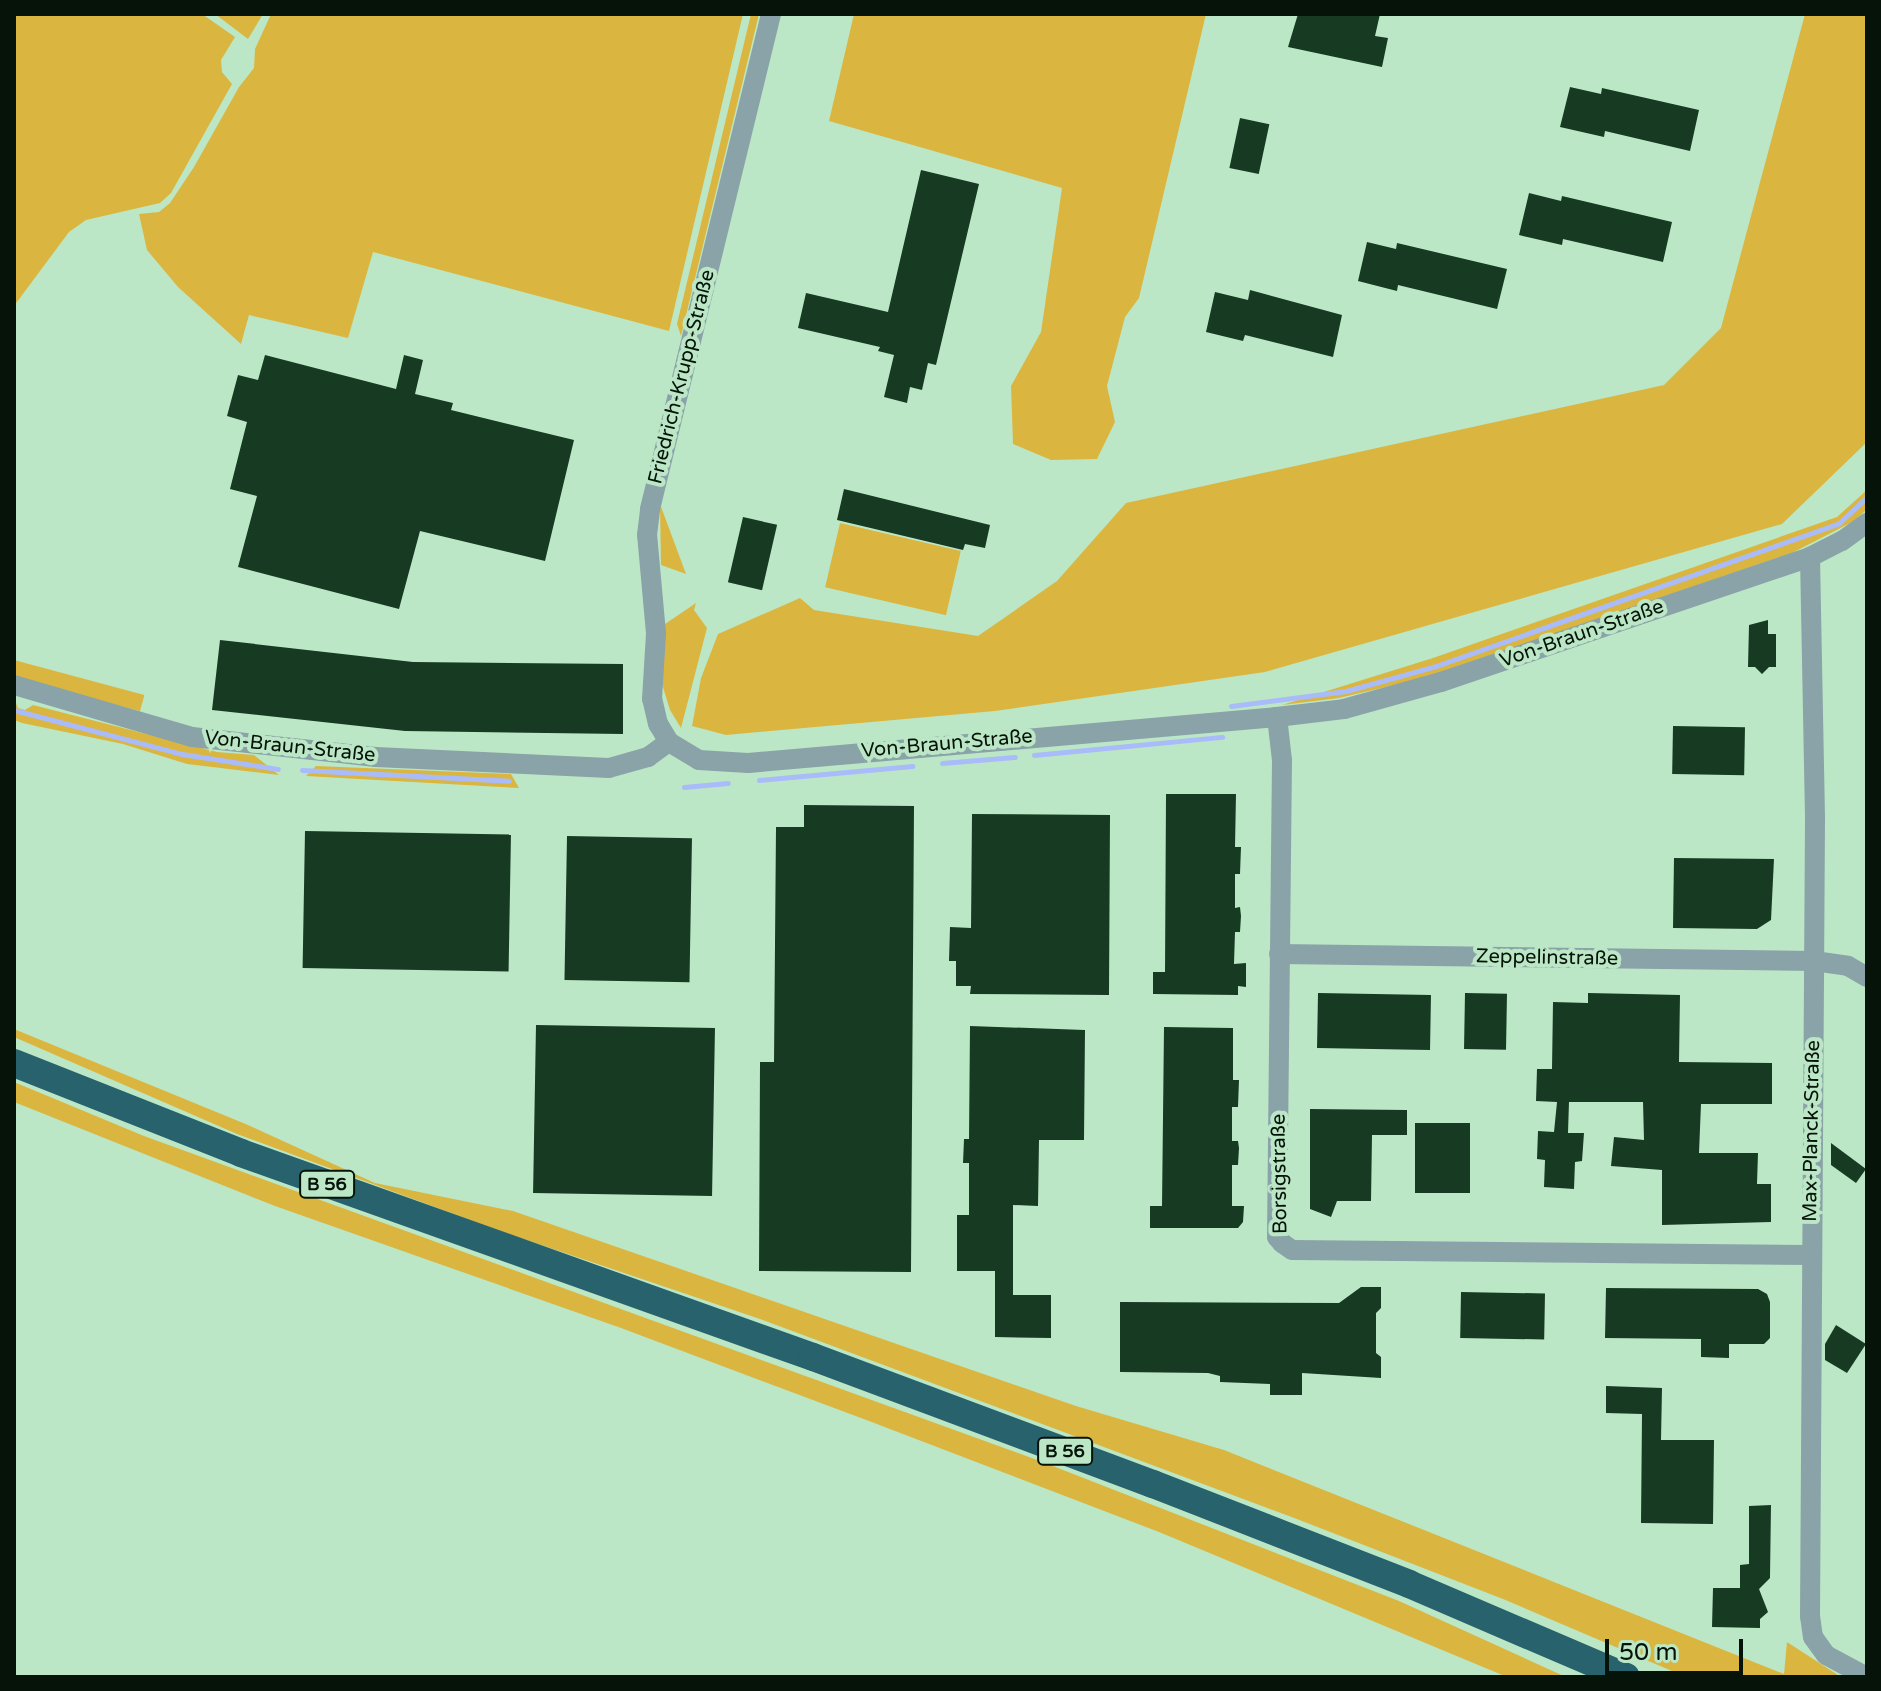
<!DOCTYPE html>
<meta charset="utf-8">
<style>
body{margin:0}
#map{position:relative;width:1881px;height:1691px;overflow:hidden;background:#bce7c6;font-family:"Varela Round",sans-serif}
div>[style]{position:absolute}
.green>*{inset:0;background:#dab640;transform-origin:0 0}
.stream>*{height:5px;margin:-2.5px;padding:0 2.5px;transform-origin:2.5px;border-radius:2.5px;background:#a9bcf9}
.building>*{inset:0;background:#173a22;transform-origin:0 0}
.minor>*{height:20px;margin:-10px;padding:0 10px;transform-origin:10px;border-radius:10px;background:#8aa3a8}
.highway>*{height:28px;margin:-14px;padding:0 14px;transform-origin:14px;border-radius:14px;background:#27626d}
span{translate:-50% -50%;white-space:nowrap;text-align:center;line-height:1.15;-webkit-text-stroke:8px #bce7c6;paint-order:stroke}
.shield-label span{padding:2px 6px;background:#bce7c6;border:2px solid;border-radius:6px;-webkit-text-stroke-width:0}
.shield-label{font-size:18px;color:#051308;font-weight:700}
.street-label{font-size:20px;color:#051308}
.frame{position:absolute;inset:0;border:16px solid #051308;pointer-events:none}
.scale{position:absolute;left:1605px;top:1639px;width:138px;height:36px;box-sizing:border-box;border:4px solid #051308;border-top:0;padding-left:10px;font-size:24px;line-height:28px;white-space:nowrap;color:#051308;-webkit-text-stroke:6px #bce7c6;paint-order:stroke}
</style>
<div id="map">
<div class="green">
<i style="clip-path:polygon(14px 14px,202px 14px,235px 37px,221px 60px,222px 72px,232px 84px,171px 193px,160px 203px,86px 220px,69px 232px,14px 306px)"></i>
<i style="clip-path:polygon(215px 14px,263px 14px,248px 39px)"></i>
<i style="clip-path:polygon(271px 14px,743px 14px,669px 331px,373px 252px,348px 338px,249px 315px,241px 344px,178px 287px,147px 250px,139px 214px,159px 212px,170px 203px,194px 167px,239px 87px,254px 68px,255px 49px)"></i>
<i style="clip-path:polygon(751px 14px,759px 14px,681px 336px,677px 324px)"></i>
<i style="clip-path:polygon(854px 14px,1206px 14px,1139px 298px,1125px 317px,1107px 386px,1115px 422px,1097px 459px,1051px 460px,1013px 444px,1011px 386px,1041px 332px,1062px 188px,829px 121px)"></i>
<i style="clip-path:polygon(1805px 14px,1867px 14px,1867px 442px,1782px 524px,1265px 672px,995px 711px,726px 735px,692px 726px,701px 678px,718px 634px,800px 598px,814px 610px,978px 636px,1057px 581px,1126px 503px,1664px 385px,1721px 328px)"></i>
<i style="clip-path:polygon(1867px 490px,1867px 509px,1854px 521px,1792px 553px,1424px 678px,1339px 698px,1282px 705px,1433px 658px,1837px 517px)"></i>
<i style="clip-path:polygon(660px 504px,686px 574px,661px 565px)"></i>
<i style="left:840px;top:523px;width:124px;height:66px;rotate:13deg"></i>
<i style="clip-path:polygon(696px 603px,694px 610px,707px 628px,681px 728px,670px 710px,662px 684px,665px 624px)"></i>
<i style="left:14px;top:660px;width:135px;height:17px;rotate:15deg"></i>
<i style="clip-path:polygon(14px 698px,18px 708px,25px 710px,33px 705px,217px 752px,254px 755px,279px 775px,187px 764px,123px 744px,22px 723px,14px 720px)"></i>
<i style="clip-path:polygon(316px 766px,511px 774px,519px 788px,306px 776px)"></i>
<i style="clip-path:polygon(14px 1029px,248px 1125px,375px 1183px,513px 1211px,1076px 1406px,1224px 1450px,1784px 1674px,1787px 1642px,1841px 1677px,1686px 1677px,1503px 1599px,1289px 1516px,760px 1319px,500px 1231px,237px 1134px,14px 1037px)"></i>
<i style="clip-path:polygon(14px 1082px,144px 1136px,1040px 1461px,1399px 1601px,1566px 1677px,1507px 1677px,1159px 1532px,869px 1421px,621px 1328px,275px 1206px,14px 1102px)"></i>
</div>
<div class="stream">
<i style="left:1231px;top:706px;width:116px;rotate:-7.4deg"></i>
<i style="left:1346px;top:691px;width:93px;rotate:-15.5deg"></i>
<i style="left:1436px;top:666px;width:428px;rotate:-19.5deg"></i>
<i style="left:1839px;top:523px;width:38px;rotate:-43deg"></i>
<i style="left:14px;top:710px;width:174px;rotate:14.7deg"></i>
<i style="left:182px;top:754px;width:97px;rotate:8.9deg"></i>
<i style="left:1034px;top:755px;width:189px;rotate:-5.5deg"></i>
<i style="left:942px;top:763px;width:73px;rotate:-4.7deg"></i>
<i style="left:302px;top:770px;width:207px;rotate:3deg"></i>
<i style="left:759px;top:780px;width:154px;rotate:-5.2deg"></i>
<i style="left:684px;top:787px;width:44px;rotate:-5.2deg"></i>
</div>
<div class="building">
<i style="clip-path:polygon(1298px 14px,1380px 14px,1375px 36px,1388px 38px,1382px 67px,1288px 47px)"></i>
<i style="clip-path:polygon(1570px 87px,1601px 94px,1602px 88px,1699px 110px,1690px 151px,1605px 131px,1604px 137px,1560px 127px)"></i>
<i style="left:1240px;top:118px;width:30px;height:51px;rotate:12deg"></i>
<i style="clip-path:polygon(921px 170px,979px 184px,936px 365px,928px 363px,922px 390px,910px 387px,907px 403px,884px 397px,894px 355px,878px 351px,880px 347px,798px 328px,806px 293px,888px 312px)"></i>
<i style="clip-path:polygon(1529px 193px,1561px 201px,1562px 196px,1672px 222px,1663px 262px,1563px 239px,1562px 245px,1519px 235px)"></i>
<i style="clip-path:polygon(1367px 242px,1396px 249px,1397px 243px,1507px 269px,1497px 309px,1398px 285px,1397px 291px,1358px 281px)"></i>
<i style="clip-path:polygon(1250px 290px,1342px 315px,1333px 357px,1245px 335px,1243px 341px,1206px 332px,1215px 292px,1248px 300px)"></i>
<i style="clip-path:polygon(265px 355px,396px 389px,404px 355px,423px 360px,415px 394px,453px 403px,451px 410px,574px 440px,545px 561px,420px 531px,399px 609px,238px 567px,257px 496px,230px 489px,247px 422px,227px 416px,238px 375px,258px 380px)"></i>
<i style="clip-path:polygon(844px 489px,990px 525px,985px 548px,965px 544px,963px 550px,837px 520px)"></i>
<i style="left:743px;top:517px;width:35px;height:67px;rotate:13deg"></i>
<i style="clip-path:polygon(1768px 620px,1768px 634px,1776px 634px,1776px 667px,1769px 667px,1762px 674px,1755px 667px,1748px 667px,1749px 625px)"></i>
<i style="clip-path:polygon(220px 640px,413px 662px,623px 664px,623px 734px,405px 731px,212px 710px)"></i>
<i style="left:1673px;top:726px;width:72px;height:48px;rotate:1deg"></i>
<i style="clip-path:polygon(1166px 794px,1236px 794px,1235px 847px,1241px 847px,1240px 874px,1235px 874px,1235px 908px,1240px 907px,1241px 916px,1240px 932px,1235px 932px,1234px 964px,1246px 963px,1246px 987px,1238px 986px,1238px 995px,1153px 994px,1153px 972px,1165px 972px)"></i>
<i style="clip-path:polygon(804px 805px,914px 806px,911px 1272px,759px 1271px,760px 1062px,774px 1062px,776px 827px,804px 827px)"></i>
<i style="clip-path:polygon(972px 814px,1110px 815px,1109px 995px,970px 994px,971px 986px,956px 986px,956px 961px,949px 961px,950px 927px,971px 928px)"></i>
<i style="left:305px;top:831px;width:206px;height:137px;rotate:1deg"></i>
<i style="left:567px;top:836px;width:125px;height:144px;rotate:1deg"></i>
<i style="clip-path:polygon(1674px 858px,1774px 859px,1771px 920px,1757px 929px,1673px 928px)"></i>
<i style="left:1318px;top:993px;width:113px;height:55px;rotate:1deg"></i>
<i style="left:1465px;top:993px;width:42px;height:56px;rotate:1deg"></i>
<i style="clip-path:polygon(1588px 993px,1680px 995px,1679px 1062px,1772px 1063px,1772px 1104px,1701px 1104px,1699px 1153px,1758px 1153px,1757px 1184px,1771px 1184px,1771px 1222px,1662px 1225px,1662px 1170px,1611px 1166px,1614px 1137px,1644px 1140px,1643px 1102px,1569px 1102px,1568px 1133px,1584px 1133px,1582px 1161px,1575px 1162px,1574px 1189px,1544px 1187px,1545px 1160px,1537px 1159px,1538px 1131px,1554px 1132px,1557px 1102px,1536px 1101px,1537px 1069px,1552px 1069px,1553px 1002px,1588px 1003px)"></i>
<i style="left:536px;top:1025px;width:179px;height:168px;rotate:1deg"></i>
<i style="clip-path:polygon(970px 1026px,1085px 1030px,1084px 1140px,1039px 1140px,1038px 1206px,1013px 1205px,1013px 1295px,1051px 1295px,1051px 1338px,995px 1337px,995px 1271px,957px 1271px,957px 1215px,969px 1215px,969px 1163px,963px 1163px,964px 1139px,969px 1139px)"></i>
<i style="clip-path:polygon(1164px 1027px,1233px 1028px,1233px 1080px,1239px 1080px,1238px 1107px,1232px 1107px,1232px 1141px,1238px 1141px,1239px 1148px,1238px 1165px,1232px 1165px,1232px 1206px,1244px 1206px,1243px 1222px,1238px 1228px,1150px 1228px,1150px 1206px,1162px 1206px)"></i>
<i style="clip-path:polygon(1310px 1109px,1407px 1110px,1407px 1135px,1372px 1135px,1371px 1201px,1337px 1201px,1331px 1217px,1310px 1209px)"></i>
<i style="left:1415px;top:1123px;width:55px;height:70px"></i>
<i style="clip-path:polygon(1831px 1143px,1866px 1169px,1856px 1183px,1831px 1165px)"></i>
<i style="clip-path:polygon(1361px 1287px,1381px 1287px,1381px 1308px,1376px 1313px,1376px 1353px,1381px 1357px,1381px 1378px,1302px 1373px,1302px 1395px,1270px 1395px,1270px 1384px,1220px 1382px,1220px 1376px,1208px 1373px,1120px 1372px,1120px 1302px,1339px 1303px)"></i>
<i style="clip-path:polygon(1606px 1288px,1758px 1289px,1767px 1294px,1770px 1302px,1770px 1338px,1764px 1344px,1729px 1344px,1729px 1358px,1701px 1357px,1701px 1339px,1605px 1338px)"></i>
<i style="left:1461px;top:1292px;width:84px;height:46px;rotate:1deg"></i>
<i style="clip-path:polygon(1836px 1325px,1866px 1344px,1847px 1373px,1825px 1360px,1825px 1344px)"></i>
<i style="clip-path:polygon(1606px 1386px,1662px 1388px,1661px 1440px,1714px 1440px,1713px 1524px,1641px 1523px,1642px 1414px,1606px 1413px)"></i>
<i style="clip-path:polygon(1771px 1505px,1770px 1578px,1759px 1589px,1768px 1612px,1760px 1619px,1760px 1628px,1712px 1627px,1713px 1588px,1740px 1588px,1740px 1565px,1749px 1564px,1749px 1506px)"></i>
</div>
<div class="minor">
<i style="left:1810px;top:557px;width:263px;rotate:88.9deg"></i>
<i style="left:1815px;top:820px;width:796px;rotate:90.36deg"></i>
<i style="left:1810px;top:1616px;width:21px;rotate:82deg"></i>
<i style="left:1813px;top:1637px;width:22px;rotate:54deg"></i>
<i style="left:1826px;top:1655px;width:47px;rotate:28.2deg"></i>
<i style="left:14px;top:685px;width:185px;rotate:16.3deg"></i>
<i style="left:192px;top:737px;width:185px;rotate:6.2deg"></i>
<i style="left:376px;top:757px;width:233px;rotate:2.7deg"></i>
<i style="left:609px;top:768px;width:41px;rotate:-15.8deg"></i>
<i style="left:648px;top:757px;width:26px;rotate:-36deg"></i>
<i style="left:669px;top:742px;width:35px;rotate:31deg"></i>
<i style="left:699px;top:760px;width:49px;rotate:3.5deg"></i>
<i style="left:748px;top:763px;width:531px;rotate:-4.97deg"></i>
<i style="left:1277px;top:717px;width:67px;rotate:-6.8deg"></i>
<i style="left:1344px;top:709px;width:101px;rotate:-15.6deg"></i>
<i style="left:1441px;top:682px;width:390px;rotate:-18.7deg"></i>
<i style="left:1810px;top:557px;width:36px;rotate:-27deg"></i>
<i style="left:1842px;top:541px;width:31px;rotate:-36deg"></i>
<i style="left:1277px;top:717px;width:43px;rotate:83.4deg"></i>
<i style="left:1282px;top:760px;width:477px;rotate:90.6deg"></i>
<i style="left:1277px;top:1237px;width:8px;rotate:50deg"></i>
<i style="left:1282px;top:1243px;width:12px;rotate:35deg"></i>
<i style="left:1292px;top:1250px;width:519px;rotate:0.55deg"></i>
<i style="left:669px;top:742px;width:21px;rotate:-121deg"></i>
<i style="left:658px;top:724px;width:26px;rotate:-103deg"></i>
<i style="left:652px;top:699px;width:66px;rotate:-86.5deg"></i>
<i style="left:656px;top:633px;width:98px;rotate:-95.2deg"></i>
<i style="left:647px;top:535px;width:26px;rotate:-83deg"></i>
<i style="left:650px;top:509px;width:510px;rotate:-76.26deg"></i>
<i style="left:1279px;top:954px;width:535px;rotate:0.75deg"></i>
<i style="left:1814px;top:961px;width:34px;rotate:8deg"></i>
<i style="left:1848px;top:966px;width:22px;rotate:30deg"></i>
</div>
<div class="highway">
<i style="left:14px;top:1063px;width:244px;rotate:21.6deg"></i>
<i style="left:241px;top:1153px;width:607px;rotate:19.63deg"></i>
<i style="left:813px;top:1357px;width:363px;rotate:20.5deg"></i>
<i style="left:1153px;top:1484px;width:275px;rotate:21.3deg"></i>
<i style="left:1409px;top:1584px;width:236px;rotate:23.2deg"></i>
</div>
<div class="shield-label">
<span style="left:327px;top:1184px">B 56</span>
<span style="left:1065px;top:1451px">B 56</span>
</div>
<div class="street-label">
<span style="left:682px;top:377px;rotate:-76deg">Friedrich-Krupp-Straße</span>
<span style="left:1582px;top:634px;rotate:-19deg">Von-Braun-Straße</span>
<span style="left:947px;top:744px;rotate:-5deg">Von-Braun-Straße</span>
<span style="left:290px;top:747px;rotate:6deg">Von-Braun-Straße</span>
<span style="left:1547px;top:958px;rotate:1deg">Zeppelinstraße</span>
<span style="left:1812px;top:1131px;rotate:-89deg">Max-Planck-Straße</span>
<span style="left:1280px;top:1174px;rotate:-91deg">Borsigstraße</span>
</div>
<div class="frame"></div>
<div class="scale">50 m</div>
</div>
